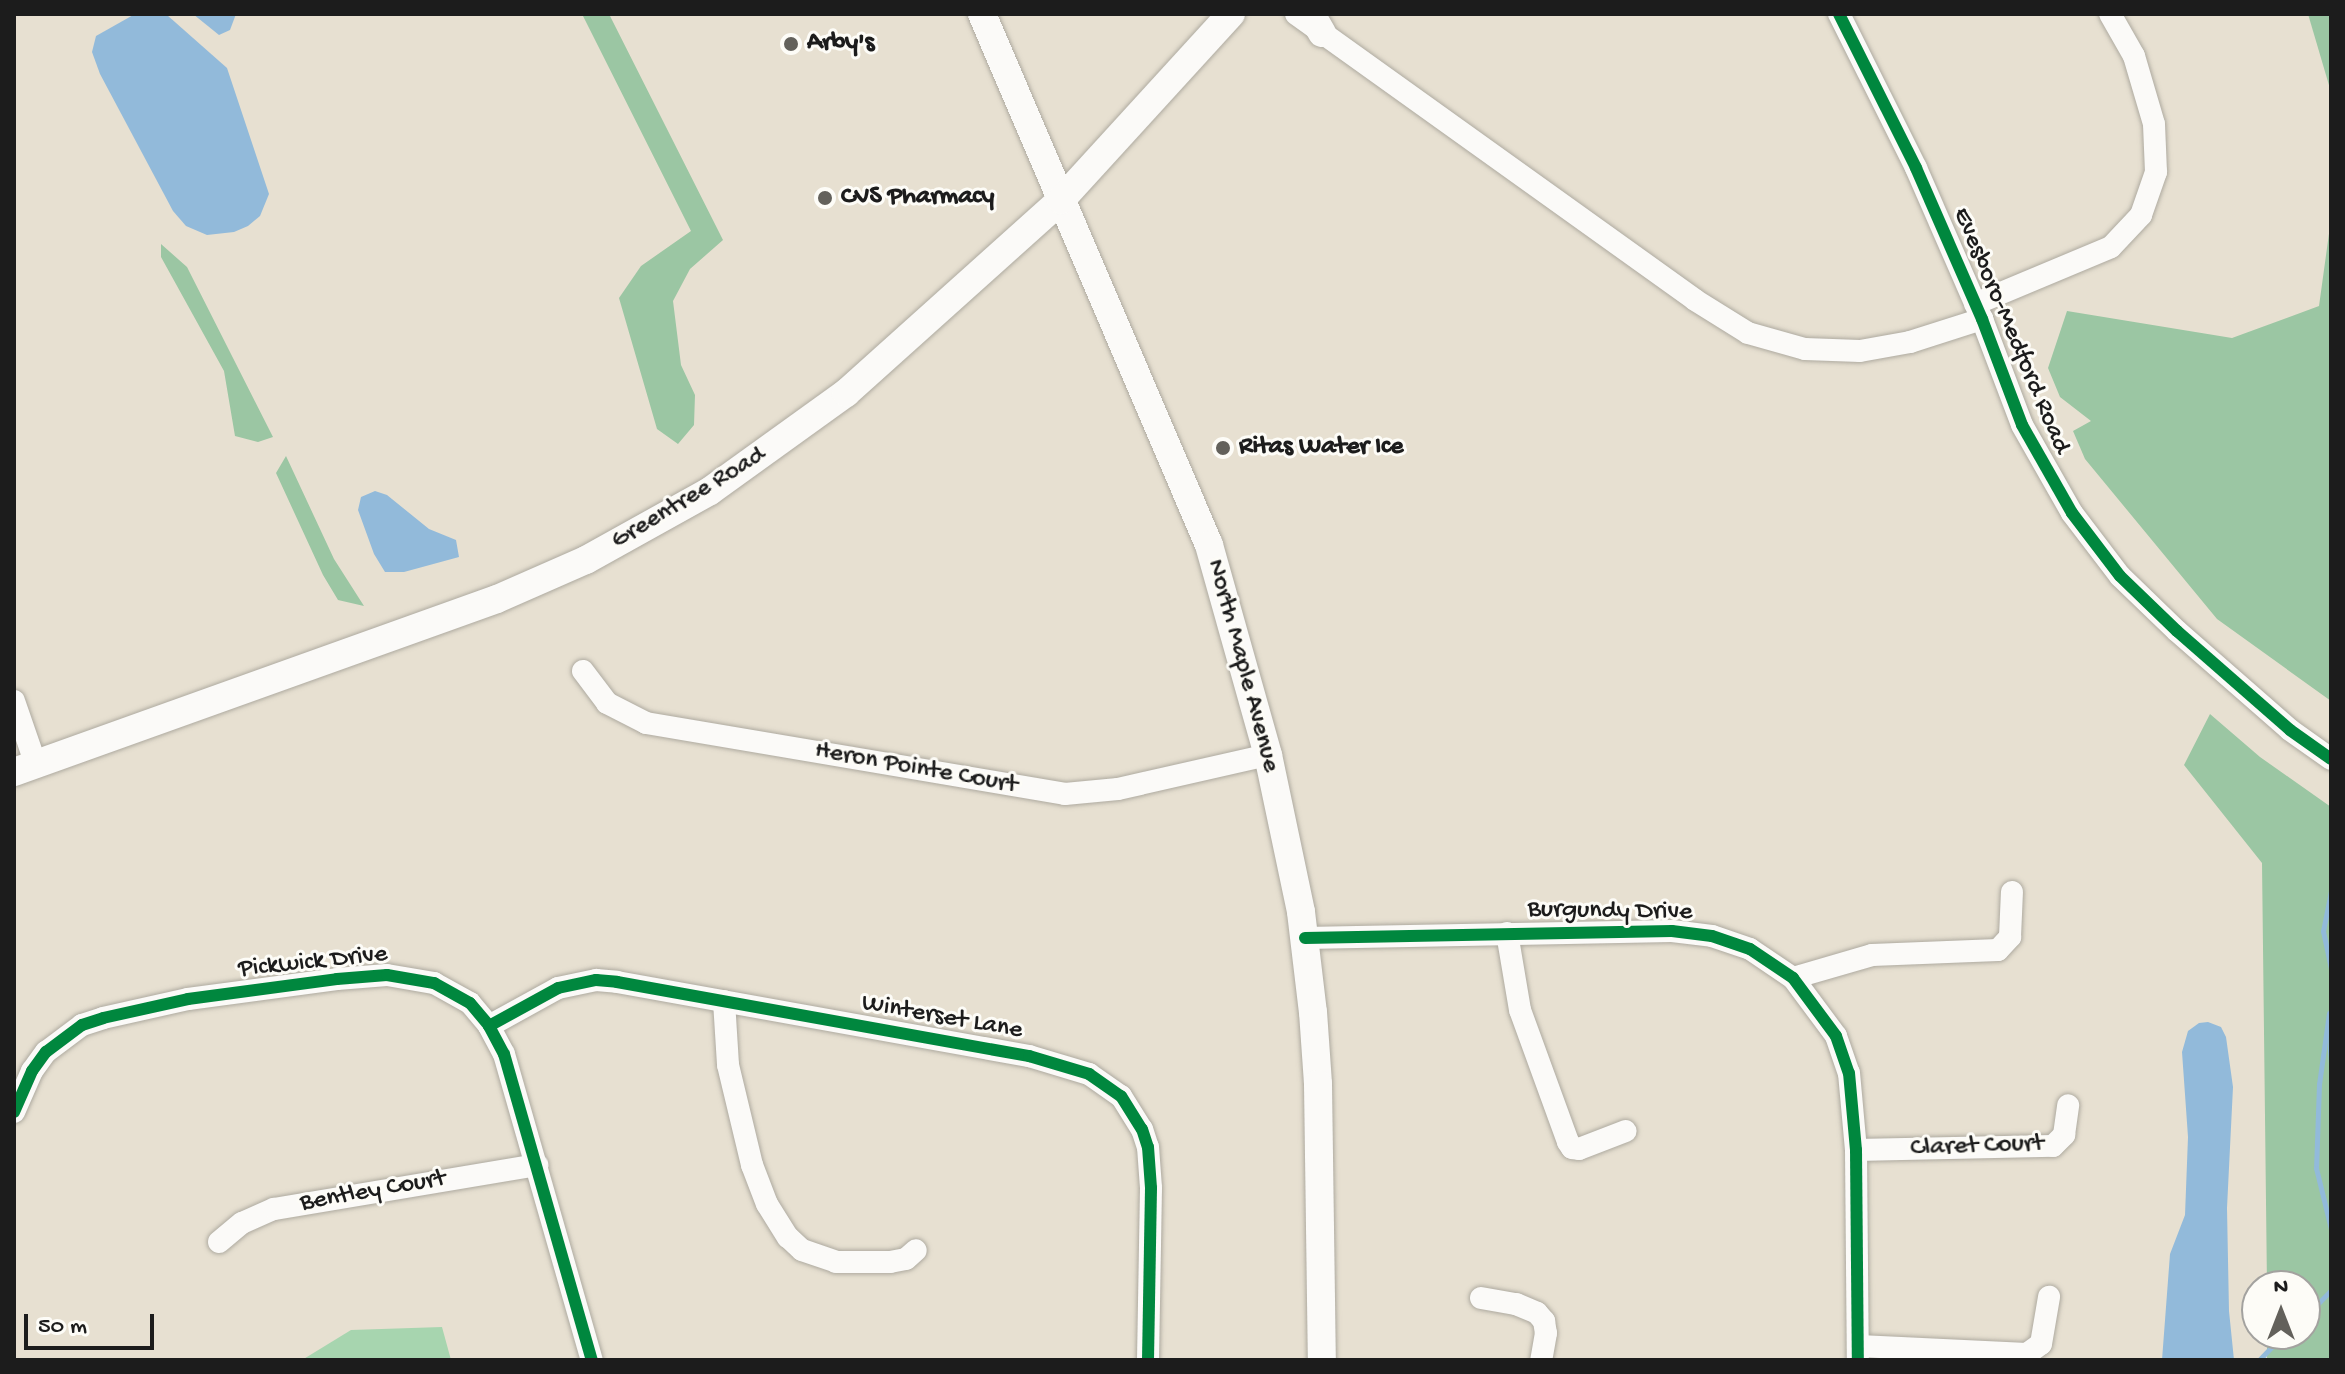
<!DOCTYPE html>
<style>
body{margin:0}
#map{position:relative;width:2345px;height:1374px;overflow:hidden;background:#e7e0d1;font-family:"Gochi Hand",sans-serif}
div>[style]{position:absolute}
.green>*{inset:0;background:#a7d5af}
.forest>*{inset:0;background:#9bc6a3}
.water>*{inset:0;background:#92bada}
.stream>*{height:5px;margin:-2.5px;padding:0 2.5px;transform-origin:2.5px;border-radius:2.5px;background:#92bada}
.roads{filter:drop-shadow(0 0 2px #aeaaa0) drop-shadow(0 0 2px #aeaaa0)}
.minor>*{height:22px;margin:-11px;padding:0 11px;transform-origin:11px;border-radius:11px;background:#fbfaf8}
.major>*{height:28px;margin:-14px;padding:0 14px;transform-origin:14px;border-radius:14px;background:#fbfaf8}
.cycleway>*{height:12px;margin:-6px;padding:0 6px;transform-origin:6px;border-radius:6px;background:#00873e}
.dots>*{width:22px;height:22px;translate:-50% -50%;box-sizing:border-box;border:4px solid #fdfcf7;border-radius:50%}
span{translate:-50% -50%;white-space:nowrap;text-align:center;line-height:1.15;-webkit-text-stroke:6px #fdfcf7;paint-order:stroke}
.poi-label{font-size:26px;color:#1c1c1c;font-weight:700}
.left{translate:0 -50%;text-align:left}
.street-label{font-size:26px;color:#1c1c1c}
.frame{position:absolute;inset:0;border:16px solid #1c1c1c;pointer-events:none}
.north{position:absolute;left:2241px;top:1270px;width:80px;height:80px;box-sizing:border-box;background:#fdfcf7;border:2px solid #a3a29f;border-radius:50%;rotate:0deg;font-size:22px;font-weight:700;line-height:32px;text-align:center;color:#1c1c1c}
.north::after{content:'';display:block;margin:auto;width:28px;height:36px;background:#63615b;clip-path:polygon(50% 0,100% 100%,50% 72%,0 100%)}
.scale{position:absolute;left:24px;top:1314px;width:130px;height:36px;box-sizing:border-box;border:4px solid #1c1c1c;border-top:0;padding-left:10px;font-size:24px;line-height:28px;white-space:nowrap;color:#1c1c1c;-webkit-text-stroke:6px #fdfcf7;paint-order:stroke}
</style>
<div id="map">
<div class="green">
<i style="clip-path:polygon(442px 1327px,451px 1360px,302px 1360px,351px 1330px)"></i>
</div>
<div class="forest">
<i style="clip-path:polygon(582px 14px,609px 14px,723px 240px,690px 269px,673px 301px,681px 365px,695px 395px,694px 425px,678px 444px,657px 429px,619px 298px,641px 266px,691px 231px)"></i>
<i style="clip-path:polygon(2308px 14px,2331px 14px,2331px 92px)"></i>
<i style="clip-path:polygon(2331px 219px,2331px 701px,2217px 619px,2085px 459px,2073px 431px,2091px 421px,2060px 397px,2048px 368px,2067px 311px,2232px 338px,2319px 306px)"></i>
<i style="clip-path:polygon(161px 244px,187px 267px,273px 437px,258px 442px,235px 436px,224px 371px,161px 257px)"></i>
<i style="clip-path:polygon(286px 456px,334px 559px,364px 606px,338px 600px,323px 575px,276px 473px)"></i>
<i style="clip-path:polygon(2210px 714px,2260px 757px,2331px 807px,2331px 1360px,2267px 1360px,2267px 1334px,2305px 1334px,2305px 1286px,2267px 1286px,2262px 863px,2184px 765px)"></i>
</div>
<div class="water">
<i style="clip-path:polygon(135px 14px,167px 15px,227px 68px,269px 194px,260px 216px,248px 226px,234px 232px,207px 235px,186px 226px,173px 211px,100px 74px,92px 52px,96px 36px)"></i>
<i style="clip-path:polygon(193px 14px,236px 14px,230px 30px,219px 35px)"></i>
<i style="clip-path:polygon(375px 491px,387px 495px,429px 529px,456px 540px,459px 557px,404px 572px,385px 572px,374px 554px,358px 510px,361px 497px)"></i>
<i style="clip-path:polygon(2331px 945px,2331px 1088px,2328px 1050px)"></i>
<i style="clip-path:polygon(2208px 1022px,2221px 1027px,2226px 1037px,2233px 1087px,2227px 1208px,2229px 1311px,2234px 1360px,2162px 1360px,2170px 1254px,2185px 1215px,2188px 1137px,2182px 1052px,2188px 1031px,2199px 1023px)"></i>
</div>
<div class="stream">
<i style="left:2331px;top:891px;width:41px;rotate:101.3deg"></i>
<i style="left:2323px;top:931px;width:38px;rotate:78deg"></i>
<i style="left:2329px;top:1013px;width:72px;rotate:98deg"></i>
<i style="left:2319px;top:1084px;width:84px;rotate:92deg"></i>
<i style="left:2316px;top:1168px;width:63px;rotate:76.2deg"></i>
<i style="left:2305px;top:1317px;width:37px;rotate:-46deg"></i>
<i style="left:2259px;top:1360px;width:36px;rotate:-46deg"></i>
</div>
<div class="roads">
<div class="minor">
<i style="left:1296px;top:14px;width:491px;rotate:35.6deg"></i>
<i style="left:1695px;top:300px;width:62px;rotate:31.9deg"></i>
<i style="left:1748px;top:333px;width:59px;rotate:15.7deg"></i>
<i style="left:1805px;top:349px;width:55px;rotate:2.1deg"></i>
<i style="left:1860px;top:351px;width:51px;rotate:-10.2deg"></i>
<i style="left:1910px;top:342px;width:76px;rotate:-17.7deg"></i>
<i style="left:1839px;top:14px;width:172px;rotate:63.4deg"></i>
<i style="left:1916px;top:168px;width:165px;rotate:66.4deg"></i>
<i style="left:1982px;top:319px;width:113px;rotate:69.3deg"></i>
<i style="left:2022px;top:425px;width:101px;rotate:60.4deg"></i>
<i style="left:2072px;top:513px;width:79px;rotate:52.7deg"></i>
<i style="left:2120px;top:576px;width:79px;rotate:44deg"></i>
<i style="left:2177px;top:631px;width:150px;rotate:41.2deg"></i>
<i style="left:2290px;top:730px;width:50px;rotate:35.3deg"></i>
<i style="left:1975px;top:304px;width:147px;rotate:-22.7deg"></i>
<i style="left:2111px;top:247px;width:44px;rotate:-46.8deg"></i>
<i style="left:2141px;top:215px;width:46px;rotate:-70.8deg"></i>
<i style="left:2156px;top:172px;width:48px;rotate:-92.4deg"></i>
<i style="left:2154px;top:124px;width:71px;rotate:-106.4deg"></i>
<i style="left:2134px;top:56px;width:48px;rotate:-119.7deg"></i>
<i style="left:583px;top:671px;width:40px;rotate:53deg"></i>
<i style="left:607px;top:703px;width:44px;rotate:27.1deg"></i>
<i style="left:646px;top:723px;width:425px;rotate:9.6deg"></i>
<i style="left:1065px;top:794px;width:53px;rotate:-5.4deg"></i>
<i style="left:1118px;top:789px;width:154px;rotate:-12.8deg"></i>
<i style="left:14px;top:701px;width:68px;rotate:71deg"></i>
<i style="left:1507px;top:933px;width:78px;rotate:80.4deg"></i>
<i style="left:1520px;top:1010px;width:140px;rotate:70deg"></i>
<i style="left:1568px;top:1142px;width:7px;rotate:56deg"></i>
<i style="left:1572px;top:1148px;width:7px;rotate:8deg"></i>
<i style="left:1579px;top:1149px;width:50px;rotate:-21deg"></i>
<i style="left:1305px;top:938px;width:367px;rotate:-1.1deg"></i>
<i style="left:1672px;top:931px;width:40px;rotate:7.1deg"></i>
<i style="left:1712px;top:936px;width:40px;rotate:18.9deg"></i>
<i style="left:1750px;top:949px;width:52px;rotate:34deg"></i>
<i style="left:1793px;top:978px;width:72px;rotate:53.4deg"></i>
<i style="left:1836px;top:1036px;width:39px;rotate:71deg"></i>
<i style="left:1849px;top:1073px;width:77px;rotate:84.8deg"></i>
<i style="left:1856px;top:1150px;width:210px;rotate:89.5deg"></i>
<i style="left:1793px;top:978px;width:82px;rotate:-16.2deg"></i>
<i style="left:1872px;top:955px;width:126px;rotate:-2.3deg"></i>
<i style="left:1998px;top:950px;width:18px;rotate:-47deg"></i>
<i style="left:2010px;top:937px;width:45px;rotate:-87.5deg"></i>
<i style="left:724px;top:1001px;width:64px;rotate:86.4deg"></i>
<i style="left:728px;top:1065px;width:103px;rotate:76.5deg"></i>
<i style="left:752px;top:1165px;width:42px;rotate:69deg"></i>
<i style="left:767px;top:1204px;width:39px;rotate:58deg"></i>
<i style="left:788px;top:1237px;width:19px;rotate:43deg"></i>
<i style="left:802px;top:1250px;width:36px;rotate:19deg"></i>
<i style="left:836px;top:1262px;width:54px"></i>
<i style="left:890px;top:1262px;width:16px;rotate:-11deg"></i>
<i style="left:906px;top:1259px;width:13px;rotate:-42deg"></i>
<i style="left:489px;top:1026px;width:79px;rotate:-28.8deg"></i>
<i style="left:558px;top:988px;width:39px;rotate:-12deg"></i>
<i style="left:596px;top:980px;width:21px;rotate:5deg"></i>
<i style="left:617px;top:982px;width:419px;rotate:10.2deg"></i>
<i style="left:1029px;top:1056px;width:63px;rotate:16.7deg"></i>
<i style="left:1089px;top:1074px;width:39px;rotate:35deg"></i>
<i style="left:1121px;top:1096px;width:39px;rotate:58deg"></i>
<i style="left:1142px;top:1129px;width:19px;rotate:72deg"></i>
<i style="left:1148px;top:1147px;width:41px;rotate:85.8deg"></i>
<i style="left:1151px;top:1188px;width:172px;rotate:91deg"></i>
<i style="left:14px;top:1112px;width:45px;rotate:-66.3deg"></i>
<i style="left:32px;top:1071px;width:24px;rotate:-54deg"></i>
<i style="left:46px;top:1052px;width:45px;rotate:-36.9deg"></i>
<i style="left:82px;top:1025px;width:22px;rotate:-18deg"></i>
<i style="left:103px;top:1018px;width:87px;rotate:-12.6deg"></i>
<i style="left:188px;top:999px;width:150px;rotate:-7.6deg"></i>
<i style="left:337px;top:979px;width:50px;rotate:-4.6deg"></i>
<i style="left:387px;top:975px;width:48px;rotate:9.7deg"></i>
<i style="left:434px;top:983px;width:41px;rotate:29.1deg"></i>
<i style="left:470px;top:1003px;width:30px;rotate:50deg"></i>
<i style="left:489px;top:1026px;width:32px;rotate:62deg"></i>
<i style="left:504px;top:1054px;width:318px;rotate:74deg"></i>
<i style="left:1856px;top:1150px;width:197px;rotate:-1.2deg"></i>
<i style="left:2053px;top:1146px;width:16px;rotate:-45deg"></i>
<i style="left:2064px;top:1135px;width:30px;rotate:-82deg"></i>
<i style="left:219px;top:1242px;width:30px;rotate:-40deg"></i>
<i style="left:242px;top:1223px;width:35px;rotate:-24deg"></i>
<i style="left:274px;top:1209px;width:267px;rotate:-9.5deg"></i>
<i style="left:1481px;top:1298px;width:36px;rotate:10deg"></i>
<i style="left:1516px;top:1304px;width:23px;rotate:23deg"></i>
<i style="left:1537px;top:1313px;width:11px;rotate:49deg"></i>
<i style="left:1544px;top:1321px;width:12px;rotate:81deg"></i>
<i style="left:1546px;top:1333px;width:27px;rotate:100deg"></i>
<i style="left:1859px;top:1346px;width:168px;rotate:2.7deg"></i>
<i style="left:2027px;top:1354px;width:17px;rotate:-36deg"></i>
<i style="left:2041px;top:1344px;width:48px;rotate:-80.3deg"></i>
</div>
<div class="major">
<i style="left:982px;top:14px;width:577px;rotate:66.85deg"></i>
<i style="left:1209px;top:545px;width:218px;rotate:74.3deg"></i>
<i style="left:1268px;top:755px;width:160px;rotate:78.1deg"></i>
<i style="left:1301px;top:912px;width:101px;rotate:83.2deg"></i>
<i style="left:1313px;top:1012px;width:72px;rotate:86deg"></i>
<i style="left:1318px;top:1084px;width:276px;rotate:89.2deg"></i>
<i style="left:1311px;top:14px;width:22px;rotate:60deg"></i>
<i style="left:14px;top:772px;width:513px;rotate:-19.71deg"></i>
<i style="left:497px;top:599px;width:97px;rotate:-23.7deg"></i>
<i style="left:586px;top:560px;width:142px;rotate:-29.1deg"></i>
<i style="left:710px;top:491px;width:168px;rotate:-35.8deg"></i>
<i style="left:846px;top:393px;width:289px;rotate:-41.9deg"></i>
<i style="left:1061px;top:200px;width:252px;rotate:-47.6deg"></i>
</div>
</div>
<div class="cycleway">
<i style="left:1839px;top:14px;width:172px;rotate:63.4deg"></i>
<i style="left:1916px;top:168px;width:165px;rotate:66.4deg"></i>
<i style="left:1982px;top:319px;width:113px;rotate:69.3deg"></i>
<i style="left:2022px;top:425px;width:101px;rotate:60.4deg"></i>
<i style="left:2072px;top:513px;width:79px;rotate:52.7deg"></i>
<i style="left:2120px;top:576px;width:79px;rotate:44deg"></i>
<i style="left:2177px;top:631px;width:150px;rotate:41.2deg"></i>
<i style="left:2290px;top:730px;width:50px;rotate:35.3deg"></i>
<i style="left:1305px;top:938px;width:367px;rotate:-1.1deg"></i>
<i style="left:1672px;top:931px;width:40px;rotate:7.1deg"></i>
<i style="left:1712px;top:936px;width:40px;rotate:18.9deg"></i>
<i style="left:1750px;top:949px;width:52px;rotate:34deg"></i>
<i style="left:1793px;top:978px;width:72px;rotate:53.4deg"></i>
<i style="left:1836px;top:1036px;width:39px;rotate:71deg"></i>
<i style="left:1849px;top:1073px;width:77px;rotate:84.8deg"></i>
<i style="left:1856px;top:1150px;width:210px;rotate:89.5deg"></i>
<i style="left:489px;top:1026px;width:79px;rotate:-28.8deg"></i>
<i style="left:558px;top:988px;width:39px;rotate:-12deg"></i>
<i style="left:596px;top:980px;width:21px;rotate:5deg"></i>
<i style="left:617px;top:982px;width:419px;rotate:10.2deg"></i>
<i style="left:1029px;top:1056px;width:63px;rotate:16.7deg"></i>
<i style="left:1089px;top:1074px;width:39px;rotate:35deg"></i>
<i style="left:1121px;top:1096px;width:39px;rotate:58deg"></i>
<i style="left:1142px;top:1129px;width:19px;rotate:72deg"></i>
<i style="left:1148px;top:1147px;width:41px;rotate:85.8deg"></i>
<i style="left:1151px;top:1188px;width:172px;rotate:91deg"></i>
<i style="left:14px;top:1112px;width:45px;rotate:-66.3deg"></i>
<i style="left:32px;top:1071px;width:24px;rotate:-54deg"></i>
<i style="left:46px;top:1052px;width:45px;rotate:-36.9deg"></i>
<i style="left:82px;top:1025px;width:22px;rotate:-18deg"></i>
<i style="left:103px;top:1018px;width:87px;rotate:-12.6deg"></i>
<i style="left:188px;top:999px;width:150px;rotate:-7.6deg"></i>
<i style="left:337px;top:979px;width:50px;rotate:-4.6deg"></i>
<i style="left:387px;top:975px;width:48px;rotate:9.7deg"></i>
<i style="left:434px;top:983px;width:41px;rotate:29.1deg"></i>
<i style="left:470px;top:1003px;width:30px;rotate:50deg"></i>
<i style="left:489px;top:1026px;width:32px;rotate:62deg"></i>
<i style="left:504px;top:1054px;width:318px;rotate:74deg"></i>
</div>
<div class="dots">
<i style="left:791px;top:44px;background:#63615b"></i>
<i style="left:825px;top:198px;background:#63615b"></i>
<i style="left:1223px;top:448px;background:#63615b"></i>
</div>
<div class="poi-label">
<span class="left" style="left:807px;top:44px">Arby's</span>
<span class="left" style="left:841px;top:198px">CVS Pharmacy</span>
<span class="left" style="left:1239px;top:448px">Ritas Water Ice</span>
</div>
<div class="street-label">
<span style="left:2010px;top:331px;rotate:67deg">Evesboro-Medford Road</span>
<span style="left:689px;top:499px;rotate:-31deg">Greentree Road</span>
<span style="left:1242px;top:666px;rotate:75deg">North Maple Avenue</span>
<span style="left:916px;top:769px;rotate:10deg">Heron Pointe Court</span>
<span style="left:1610px;top:912px;rotate:1deg">Burgundy Drive</span>
<span style="left:313px;top:963px;rotate:-6deg">Pickwick Drive</span>
<span style="left:942px;top:1018px;rotate:10deg">Winterset Lane</span>
<span style="left:1977px;top:1147px;rotate:-2deg">Claret Court</span>
<span style="left:373px;top:1192px;rotate:-10deg">Bentley Court</span>
</div>
<div class="frame"></div>
<div class="north">N</div>
<div class="scale">50 m</div>
</div>
